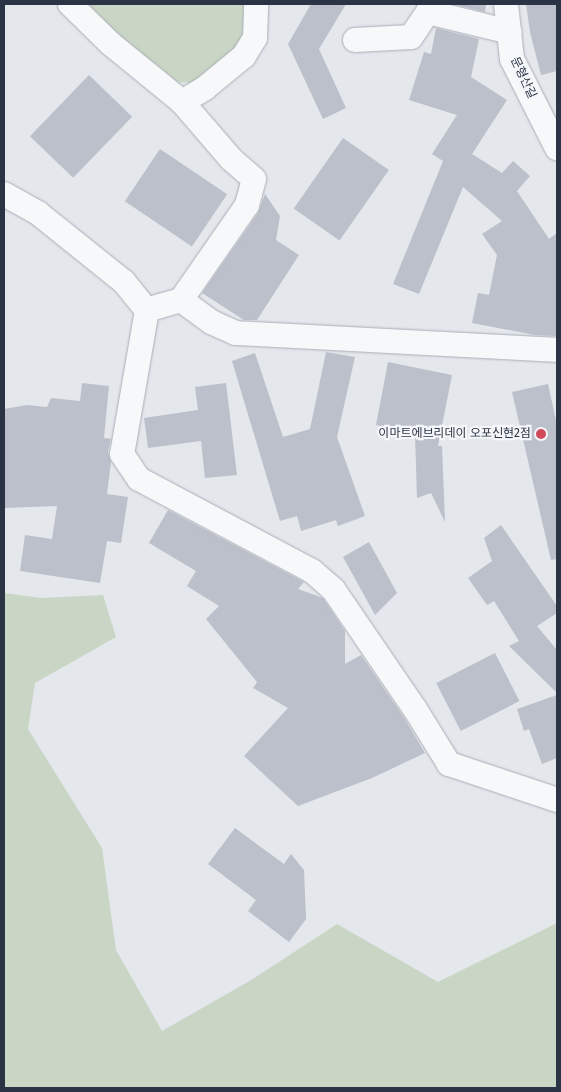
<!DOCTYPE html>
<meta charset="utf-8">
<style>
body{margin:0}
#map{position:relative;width:561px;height:1092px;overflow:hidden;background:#e4e7ec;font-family:"Fira Sans","Noto Sans KR",sans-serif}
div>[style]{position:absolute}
.green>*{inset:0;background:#c9d6c5}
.building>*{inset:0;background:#bbc0ca;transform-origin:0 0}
.roads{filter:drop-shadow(0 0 1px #a9aeb7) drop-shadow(0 0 1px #a9aeb7)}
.minor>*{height:24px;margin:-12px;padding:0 12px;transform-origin:12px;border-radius:12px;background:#f7f8fa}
.dots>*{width:14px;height:14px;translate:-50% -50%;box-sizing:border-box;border:2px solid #f4f6f9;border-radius:50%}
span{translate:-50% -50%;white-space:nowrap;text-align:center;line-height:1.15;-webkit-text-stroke:4.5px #f4f6f9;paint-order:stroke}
.street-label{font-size:12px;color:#2b3445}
.poi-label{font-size:12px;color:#2b3445}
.right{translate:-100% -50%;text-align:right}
.frame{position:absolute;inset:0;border:5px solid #2b3445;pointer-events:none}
</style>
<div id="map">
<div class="green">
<i style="clip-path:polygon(76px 4px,254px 4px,231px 70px,208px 84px,178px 82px)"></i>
<i style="clip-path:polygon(4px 593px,41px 598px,103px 595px,116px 637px,35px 683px,28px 729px,102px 848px,116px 950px,162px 1031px,253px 979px,337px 924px,438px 982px,557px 923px,557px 1088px,4px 1088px)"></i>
</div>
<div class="building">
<i style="clip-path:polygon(311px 4px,346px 4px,319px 49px,346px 108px,323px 119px,288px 44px)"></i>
<i style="clip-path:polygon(452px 4px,486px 4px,485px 12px)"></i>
<i style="clip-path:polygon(526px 4px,557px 4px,557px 71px,541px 75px,530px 32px)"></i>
<i style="clip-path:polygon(436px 28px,479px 39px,471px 77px,507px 100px,472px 154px,502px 173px,513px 161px,530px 176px,517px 191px,549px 239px,557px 233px,557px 336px,535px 335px,472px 323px,478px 293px,489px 295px,497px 255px,482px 234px,502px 221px,463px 187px,419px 294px,393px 284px,443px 161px,432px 154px,457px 115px,409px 100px,424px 52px,431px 54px)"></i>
<i style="left:89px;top:75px;width:60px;height:85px;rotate:44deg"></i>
<i style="left:343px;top:138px;width:56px;height:86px;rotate:35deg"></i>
<i style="left:160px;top:149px;width:81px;height:63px;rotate:34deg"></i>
<i style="clip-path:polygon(265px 194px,280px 216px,276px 240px,299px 255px,257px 320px,244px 320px,202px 293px,258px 213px)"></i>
<i style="clip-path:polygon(326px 352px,355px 357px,337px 437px,365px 516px,338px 526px,336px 520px,301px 531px,297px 516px,280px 521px,232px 361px,255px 353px,283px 437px,310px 429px)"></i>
<i style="clip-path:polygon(388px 362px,452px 375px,438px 446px,442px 446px,445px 522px,431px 493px,417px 498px,415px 434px,376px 425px)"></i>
<i style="clip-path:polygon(82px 383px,109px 386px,104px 438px,111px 439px,108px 452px,111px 462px,107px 494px,128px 497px,121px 543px,107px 541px,100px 583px,20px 571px,25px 535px,52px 539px,57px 506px,4px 508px,4px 409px,27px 405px,47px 407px,51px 398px,80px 401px)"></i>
<i style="clip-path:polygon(226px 383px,237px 475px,205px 478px,201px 441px,148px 448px,144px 418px,198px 410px,195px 387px)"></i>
<i style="clip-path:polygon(548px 384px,557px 425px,557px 559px,551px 560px,512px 392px)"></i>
<i style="clip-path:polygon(168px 510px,304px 582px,298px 589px,323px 598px,345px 631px,345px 664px,361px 655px,403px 716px,425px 753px,372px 778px,298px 806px,244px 756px,288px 708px,253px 688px,257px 682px,206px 619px,219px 606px,187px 586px,196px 571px,149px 543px)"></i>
<i style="clip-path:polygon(501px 525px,557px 606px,557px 613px,537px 626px,557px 650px,557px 693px,509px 646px,519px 641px,494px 601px,487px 605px,468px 578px,492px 561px,484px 538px)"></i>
<i style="clip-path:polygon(369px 542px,397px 593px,375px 615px,343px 557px)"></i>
<i style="left:495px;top:653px;width:54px;height:66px;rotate:63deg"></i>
<i style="clip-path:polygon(557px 695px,557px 758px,542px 764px,529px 729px,524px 731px,517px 709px)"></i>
<i style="clip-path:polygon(235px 828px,284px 864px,291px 854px,304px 870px,306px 919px,289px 942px,248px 911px,256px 900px,208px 864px)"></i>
</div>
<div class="roads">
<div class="minor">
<i style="left:70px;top:4px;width:57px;rotate:44.3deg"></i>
<i style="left:111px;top:44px;width:92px;rotate:39.2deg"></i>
<i style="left:182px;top:102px;width:75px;rotate:49.3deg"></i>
<i style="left:231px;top:159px;width:30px;rotate:41deg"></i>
<i style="left:254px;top:179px;width:27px;rotate:105deg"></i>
<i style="left:247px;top:205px;width:116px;rotate:124.8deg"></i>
<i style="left:181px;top:300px;width:35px;rotate:164deg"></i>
<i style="left:506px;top:4px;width:55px;rotate:83.8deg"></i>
<i style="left:512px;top:59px;width:100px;rotate:63.2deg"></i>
<i style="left:355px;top:40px;width:56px;rotate:-3.1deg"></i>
<i style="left:411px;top:37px;width:30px;rotate:-56deg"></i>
<i style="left:428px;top:12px;width:84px;rotate:13.7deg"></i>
<i style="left:182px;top:102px;width:27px;rotate:-31deg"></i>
<i style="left:205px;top:88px;width:50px;rotate:-39.4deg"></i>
<i style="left:244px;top:56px;width:21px;rotate:-59deg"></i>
<i style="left:255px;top:38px;width:34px;rotate:-88deg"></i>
<i style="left:4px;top:194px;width:39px;rotate:29deg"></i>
<i style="left:38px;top:213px;width:110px;rotate:38.7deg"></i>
<i style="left:124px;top:282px;width:36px;rotate:51deg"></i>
<i style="left:147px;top:310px;width:146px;rotate:99.8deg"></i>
<i style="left:122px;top:454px;width:30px;rotate:56deg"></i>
<i style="left:139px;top:479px;width:196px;rotate:28deg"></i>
<i style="left:312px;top:571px;width:28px;rotate:41deg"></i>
<i style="left:333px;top:589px;width:145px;rotate:55.7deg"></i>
<i style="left:415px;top:709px;width:65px;rotate:58.3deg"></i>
<i style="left:449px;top:764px;width:114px;rotate:18.4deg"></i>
<i style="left:181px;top:300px;width:37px;rotate:36deg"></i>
<i style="left:211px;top:322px;width:27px;rotate:24deg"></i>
<i style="left:236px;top:333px;width:321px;rotate:3deg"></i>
</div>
</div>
<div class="dots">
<i style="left:541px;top:434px;background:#d1495b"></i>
</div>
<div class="street-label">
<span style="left:523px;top:78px;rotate:65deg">문형산길</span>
</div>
<div class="poi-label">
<span class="right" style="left:531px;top:434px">이마트에브리데이 오포신현2점</span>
</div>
<div class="frame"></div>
</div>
